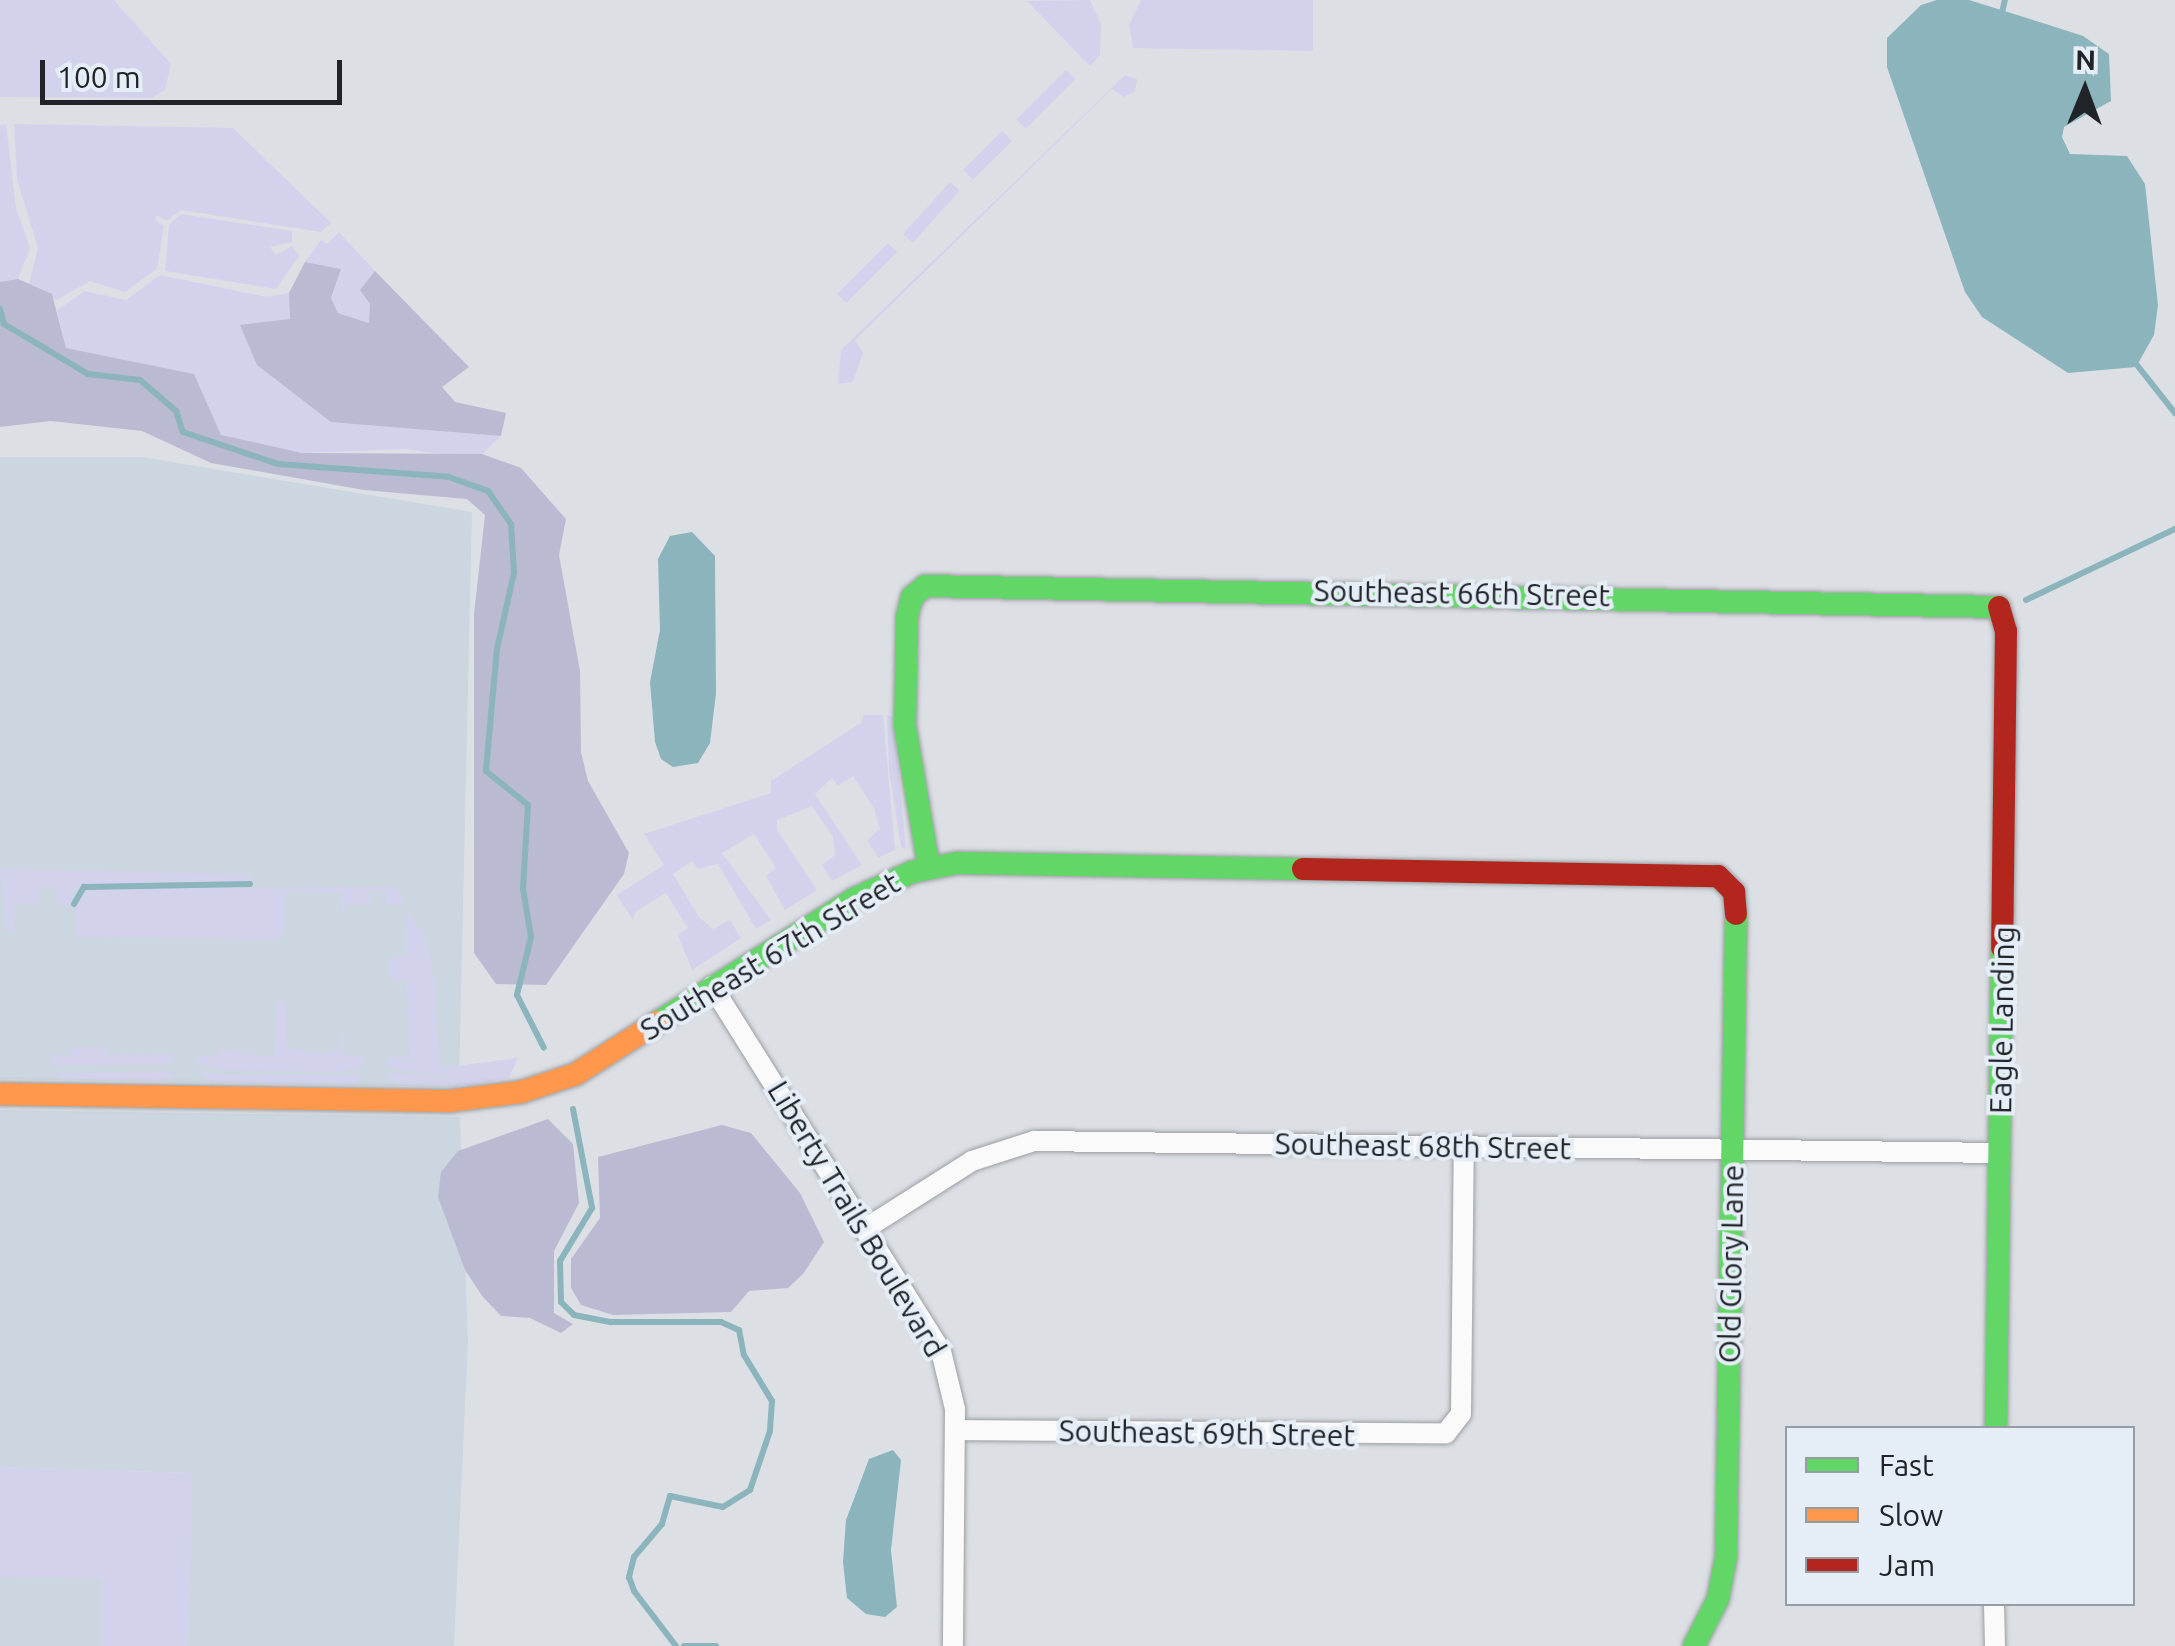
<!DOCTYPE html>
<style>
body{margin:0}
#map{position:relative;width:2175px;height:1646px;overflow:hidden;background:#dce0e5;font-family:Ubuntu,sans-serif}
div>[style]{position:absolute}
.built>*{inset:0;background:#ccd6e0;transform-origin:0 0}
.green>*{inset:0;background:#d3d2ec;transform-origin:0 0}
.forest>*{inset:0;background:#babad3}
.water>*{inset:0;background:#8bb4bc}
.stream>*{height:6px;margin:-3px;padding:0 3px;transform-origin:3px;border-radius:3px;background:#8bb4bc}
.roads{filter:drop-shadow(0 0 2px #9c9fa2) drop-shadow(0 0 2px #9c9fa2)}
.street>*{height:20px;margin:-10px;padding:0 10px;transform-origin:10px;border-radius:10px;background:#fafafb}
.fast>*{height:22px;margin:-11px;padding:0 11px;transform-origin:11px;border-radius:11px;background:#63d668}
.slow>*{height:22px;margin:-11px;padding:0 11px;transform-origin:11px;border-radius:11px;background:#ff974d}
.jam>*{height:22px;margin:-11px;padding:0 11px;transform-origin:11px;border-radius:11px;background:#b3261e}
span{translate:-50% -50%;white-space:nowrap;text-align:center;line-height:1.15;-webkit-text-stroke:8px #e5edf6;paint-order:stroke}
.street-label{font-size:30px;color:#202327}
.legend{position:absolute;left:1785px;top:1426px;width:350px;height:180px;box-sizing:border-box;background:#e5edf6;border:2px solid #969ca3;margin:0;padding:12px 18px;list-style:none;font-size:30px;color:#202327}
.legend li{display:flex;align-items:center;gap:20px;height:50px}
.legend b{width:50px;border:2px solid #969ca3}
.north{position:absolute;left:2035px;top:40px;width:100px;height:100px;-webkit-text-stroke:8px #e5edf6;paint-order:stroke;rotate:1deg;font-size:28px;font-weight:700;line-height:40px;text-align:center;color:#202327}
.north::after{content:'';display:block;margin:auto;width:35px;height:45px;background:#202327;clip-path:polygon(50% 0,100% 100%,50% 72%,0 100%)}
.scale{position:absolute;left:40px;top:60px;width:302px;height:45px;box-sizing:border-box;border:5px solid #202327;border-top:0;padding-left:12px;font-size:30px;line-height:35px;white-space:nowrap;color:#202327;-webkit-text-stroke:8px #e5edf6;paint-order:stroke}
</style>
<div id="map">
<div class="built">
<i style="clip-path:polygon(0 457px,142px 457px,472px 512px,459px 1087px,0 1079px)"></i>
<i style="clip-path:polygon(0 1110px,460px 1117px,468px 1342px,454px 1646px,188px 1646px,192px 1473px,0 1467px)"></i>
<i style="left:0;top:1572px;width:112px;height:74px;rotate:1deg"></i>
</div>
<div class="green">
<i style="clip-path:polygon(0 0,114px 0,171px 64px,165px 90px,151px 98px,0 97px)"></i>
<i style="clip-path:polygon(1090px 0,1101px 25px,1100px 55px,1090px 66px,1027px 1px)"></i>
<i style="clip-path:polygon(1141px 0,1313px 0,1313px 51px,1133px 48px,1129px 25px)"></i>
<i style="left:1066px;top:70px;width:13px;height:70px;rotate:45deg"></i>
<i style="clip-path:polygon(1125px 75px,1137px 79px,1135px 91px,1124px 97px,1112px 89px,855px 340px,863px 353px,853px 382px,838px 384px,841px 350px)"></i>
<i style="clip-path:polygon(6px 124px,16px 208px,30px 248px,18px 279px,0 282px,0 125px)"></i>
<i style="clip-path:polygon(14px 124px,233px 128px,331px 223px,321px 232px,181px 210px,166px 221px,157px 215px,155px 220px,164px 226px,157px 269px,125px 292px,90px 281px,57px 300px,29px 284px,38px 248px,17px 179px)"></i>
<i style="left:1002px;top:131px;width:14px;height:55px;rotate:45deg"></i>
<i style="left:950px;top:182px;width:13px;height:70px;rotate:42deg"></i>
<i style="clip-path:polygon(181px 214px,292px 231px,292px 242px,270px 247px,276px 255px,292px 246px,299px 256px,276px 289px,165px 271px,169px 225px)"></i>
<i style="clip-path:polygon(339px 232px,375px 271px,361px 290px,370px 304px,370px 323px,338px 313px,331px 299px,341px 269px,305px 262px,321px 240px,327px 244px)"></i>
<i style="left:888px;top:243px;width:13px;height:72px;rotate:45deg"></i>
<i style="clip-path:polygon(160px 275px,267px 297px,289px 293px,290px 320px,241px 325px,331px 421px,501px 436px,482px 454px,451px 455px,405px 449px,302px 453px,242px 442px,220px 435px,194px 374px,66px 348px,57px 310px,85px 291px,126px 300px)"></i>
<i style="clip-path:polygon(863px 715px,883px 715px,895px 850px,878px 858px,867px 840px,880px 829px,874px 808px,853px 776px,838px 786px,832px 778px,815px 794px,862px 865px,832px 881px,822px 865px,835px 855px,833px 837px,812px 806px,777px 820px,777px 830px,817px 890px,785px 910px,766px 876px,776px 868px,754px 834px,722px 853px,771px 920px,756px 929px,718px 864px,698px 869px,692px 861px,673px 874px,699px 917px,713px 929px,730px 920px,741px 938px,692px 970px,678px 935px,688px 928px,666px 893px,635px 912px,633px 920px,617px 895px,664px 865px,644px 834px,771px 793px,771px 781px,862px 722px)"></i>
<i style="clip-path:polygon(887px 715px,893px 717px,906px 849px,901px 847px,889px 770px)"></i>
<i style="clip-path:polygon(0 868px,251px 875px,251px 881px,83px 884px,72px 893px,72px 904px,57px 903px,56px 889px,40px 889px,40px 903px,15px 903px,14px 931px,7px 931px)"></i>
<i style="clip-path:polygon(395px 887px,407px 905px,386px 905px,386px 891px,370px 891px,369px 905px,345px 905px,344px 937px,342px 893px,285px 892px,284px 935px,272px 940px,76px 937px,77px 896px,84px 890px)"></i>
<i style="clip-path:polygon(407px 910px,425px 936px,432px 963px,440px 1068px,518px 1058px,509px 1078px,470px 1085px,401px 1085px,389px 1079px,388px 1073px,459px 1078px,388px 1067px,388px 1058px,410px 1057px,406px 980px,390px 980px,390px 957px,406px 957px)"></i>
<i style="clip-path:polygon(277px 1001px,286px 1002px,287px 1048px,321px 1054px,340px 1049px,343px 1003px,343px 1055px,363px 1056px,364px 1066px,338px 1072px,225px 1070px,198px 1064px,199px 1055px,219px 1055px,220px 1049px,274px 1057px)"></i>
<i style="clip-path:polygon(73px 1047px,106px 1047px,107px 1055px,173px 1054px,174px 1063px,51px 1067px,52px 1055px,72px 1056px)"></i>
<i style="clip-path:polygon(198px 1070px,223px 1075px,364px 1075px,354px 1084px,208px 1082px)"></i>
<i style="clip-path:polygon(174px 1072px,164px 1081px,61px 1079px,53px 1073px)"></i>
<i style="clip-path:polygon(0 1467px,193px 1473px,188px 1646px,101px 1646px,101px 1579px,0 1577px)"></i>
</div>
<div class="forest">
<i style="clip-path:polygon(305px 262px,341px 269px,331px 298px,338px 313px,369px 323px,370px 304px,360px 290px,375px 271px,469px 367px,442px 387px,455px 402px,506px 413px,501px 436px,331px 422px,257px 365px,240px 325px,290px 319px,289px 293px)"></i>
<i style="clip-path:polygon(18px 279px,52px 294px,66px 348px,194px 374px,221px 435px,302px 453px,482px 454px,521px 468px,566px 519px,559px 555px,580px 671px,581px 752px,588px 781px,629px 853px,624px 874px,546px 985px,496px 984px,474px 953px,474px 614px,485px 515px,467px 499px,364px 490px,211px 463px,142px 431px,51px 421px,0 427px,0 282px)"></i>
<i style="clip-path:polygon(548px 1119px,573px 1144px,579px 1203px,554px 1251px,554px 1313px,573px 1324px,561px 1333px,530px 1318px,501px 1316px,483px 1297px,465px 1270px,438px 1197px,441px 1172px,458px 1151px)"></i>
<i style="clip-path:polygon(722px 1125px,751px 1133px,800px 1193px,824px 1242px,803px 1274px,788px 1288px,749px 1291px,731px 1312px,613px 1315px,581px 1305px,571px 1288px,571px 1259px,600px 1218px,598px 1157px)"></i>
</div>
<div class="water">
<i style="clip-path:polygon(1937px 0,1969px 0,2046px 24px,2083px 36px,2109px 54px,2111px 101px,2064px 127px,2062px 137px,2070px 154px,2127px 156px,2145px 184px,2158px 305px,2154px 335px,2136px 367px,2068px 373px,1982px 317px,1965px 292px,1887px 67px,1887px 38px,1921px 5px)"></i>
<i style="clip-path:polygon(692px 532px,715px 556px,716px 693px,710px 743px,698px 763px,673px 767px,661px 759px,655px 742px,650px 682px,660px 630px,658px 559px,670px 536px)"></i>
<i style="clip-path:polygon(893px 1450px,901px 1460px,891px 1550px,897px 1607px,885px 1617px,866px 1614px,847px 1598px,843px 1562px,846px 1520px,869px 1459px)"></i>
</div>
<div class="stream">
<i style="left:2001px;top:17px;width:17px;rotate:-77deg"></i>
<i style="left:0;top:309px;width:16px;rotate:75deg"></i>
<i style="left:4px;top:324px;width:98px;rotate:30.8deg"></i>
<i style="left:88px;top:374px;width:52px;rotate:6.6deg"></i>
<i style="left:140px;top:380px;width:48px;rotate:40.7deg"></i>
<i style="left:176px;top:411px;width:22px;rotate:72deg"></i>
<i style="left:183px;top:432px;width:100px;rotate:18.6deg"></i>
<i style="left:278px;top:464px;width:171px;rotate:4.3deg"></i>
<i style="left:449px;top:477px;width:41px;rotate:19.7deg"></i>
<i style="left:488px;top:491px;width:40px;rotate:55.1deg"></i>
<i style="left:511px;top:524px;width:49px;rotate:86.5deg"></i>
<i style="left:514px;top:573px;width:78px;rotate:102.6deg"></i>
<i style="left:497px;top:649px;width:122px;rotate:95.2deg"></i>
<i style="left:486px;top:771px;width:54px;rotate:39deg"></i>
<i style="left:528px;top:805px;width:84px;rotate:93.4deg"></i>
<i style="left:523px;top:889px;width:49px;rotate:80.5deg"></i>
<i style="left:531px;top:937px;width:60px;rotate:103.6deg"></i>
<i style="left:517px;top:995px;width:59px;rotate:63deg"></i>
<i style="left:2133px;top:360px;width:68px;rotate:51.6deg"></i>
<i style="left:2026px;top:600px;width:165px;rotate:-25.5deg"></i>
<i style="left:74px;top:904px;width:20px;rotate:-60deg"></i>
<i style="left:84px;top:887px;width:166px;rotate:-1deg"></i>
<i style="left:573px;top:1109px;width:101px;rotate:79.1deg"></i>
<i style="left:592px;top:1208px;width:62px;rotate:121.1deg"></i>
<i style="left:560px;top:1261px;width:41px;rotate:88.6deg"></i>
<i style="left:561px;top:1302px;width:18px;rotate:45deg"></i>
<i style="left:574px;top:1315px;width:38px;rotate:11deg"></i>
<i style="left:611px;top:1322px;width:110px"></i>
<i style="left:721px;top:1322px;width:20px;rotate:24deg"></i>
<i style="left:739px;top:1330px;width:25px;rotate:79deg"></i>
<i style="left:744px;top:1355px;width:54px;rotate:58.7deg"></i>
<i style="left:772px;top:1401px;width:30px;rotate:94deg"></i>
<i style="left:770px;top:1431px;width:62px;rotate:108.7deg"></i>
<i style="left:750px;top:1490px;width:32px;rotate:148deg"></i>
<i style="left:723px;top:1507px;width:54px;rotate:-168.3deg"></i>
<i style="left:670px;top:1496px;width:29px;rotate:106deg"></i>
<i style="left:662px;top:1524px;width:43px;rotate:130.3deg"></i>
<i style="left:634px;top:1557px;width:21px;rotate:104deg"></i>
<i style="left:629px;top:1577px;width:15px;rotate:70deg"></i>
<i style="left:634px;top:1591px;width:69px;rotate:52.6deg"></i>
<i style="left:684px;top:1646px;width:32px"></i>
</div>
<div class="roads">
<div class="street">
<i style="left:712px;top:986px;width:431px;rotate:57.9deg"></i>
<i style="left:941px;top:1351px;width:60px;rotate:76.4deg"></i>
<i style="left:955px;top:1409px;width:237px;rotate:90.5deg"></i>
<i style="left:868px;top:1227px;width:123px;rotate:-32.4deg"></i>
<i style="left:972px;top:1161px;width:65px;rotate:-17.9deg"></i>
<i style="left:1034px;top:1141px;width:966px;rotate:0.71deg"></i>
<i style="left:955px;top:1430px;width:491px;rotate:0.4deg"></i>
<i style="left:1446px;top:1433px;width:24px;rotate:-52deg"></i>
<i style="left:1461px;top:1414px;width:268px;rotate:-89.4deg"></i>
<i style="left:1994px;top:1604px;width:42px;rotate:88.6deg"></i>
</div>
<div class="fast">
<i style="left:929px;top:868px;width:144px;rotate:-99.6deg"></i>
<i style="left:905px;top:726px;width:109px;rotate:-88.9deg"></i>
<i style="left:907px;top:617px;width:21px;rotate:-76deg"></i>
<i style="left:912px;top:597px;width:17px;rotate:-40deg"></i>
<i style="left:925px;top:586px;width:1074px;rotate:1.12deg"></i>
<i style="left:658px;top:1022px;width:231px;rotate:-32.1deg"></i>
<i style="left:854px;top:899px;width:64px;rotate:-25deg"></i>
<i style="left:912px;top:872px;width:46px;rotate:-11.3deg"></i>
<i style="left:957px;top:863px;width:346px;rotate:1deg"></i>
<i style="left:1996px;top:1428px;width:480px;rotate:-89.3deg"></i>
<i style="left:1694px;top:1646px;width:53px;rotate:-62.9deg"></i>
<i style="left:1718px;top:1599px;width:43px;rotate:-79.2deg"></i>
<i style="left:1726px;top:1557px;width:643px;rotate:-89.11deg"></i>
</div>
<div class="slow">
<i style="left:0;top:1094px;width:449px;rotate:0.9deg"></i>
<i style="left:449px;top:1101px;width:73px;rotate:-7.1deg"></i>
<i style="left:521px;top:1092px;width:58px;rotate:-18.1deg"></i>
<i style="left:576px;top:1074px;width:97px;rotate:-32.4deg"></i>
</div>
<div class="jam">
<i style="left:1999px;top:607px;width:25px;rotate:74deg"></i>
<i style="left:2006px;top:631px;width:317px;rotate:90.7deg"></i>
<i style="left:1303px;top:869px;width:415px;rotate:1deg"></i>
<i style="left:1718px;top:876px;width:23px;rotate:45deg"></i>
<i style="left:1734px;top:892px;width:22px;rotate:85deg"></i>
</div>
</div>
<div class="street-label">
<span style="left:1462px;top:593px;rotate:1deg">Southeast 66th Street</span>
<span style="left:770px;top:956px;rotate:-31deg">Southeast 67th Street</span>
<span style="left:2002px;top:1020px;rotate:-89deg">Eagle Landing</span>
<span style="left:1423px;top:1146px;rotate:1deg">Southeast 68th Street</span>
<span style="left:857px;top:1219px;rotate:59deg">Liberty Trails Boulevard</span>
<span style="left:1731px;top:1264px;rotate:-89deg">Old Glory Lane</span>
<span style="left:1207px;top:1433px;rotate:1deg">Southeast 69th Street</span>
</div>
<ul class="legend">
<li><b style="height:12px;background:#63d668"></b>Fast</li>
<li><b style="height:12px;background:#ff974d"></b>Slow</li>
<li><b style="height:12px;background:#b3261e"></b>Jam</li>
</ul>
<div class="north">N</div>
<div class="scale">100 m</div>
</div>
